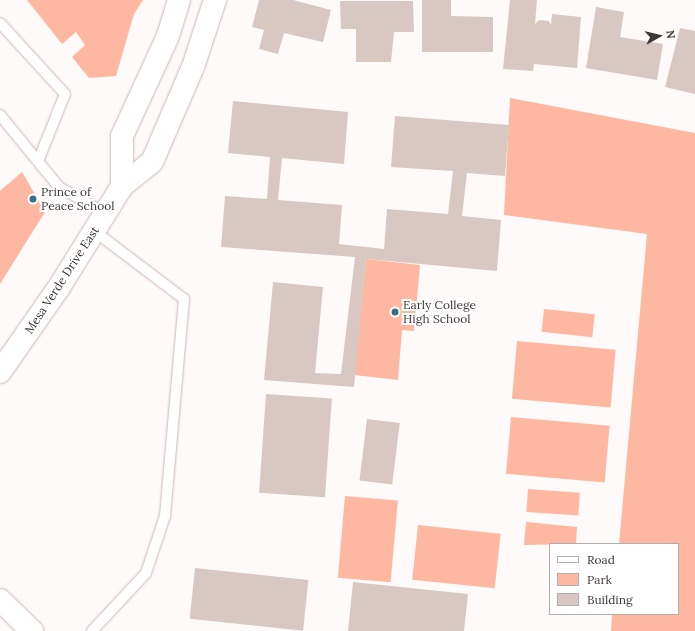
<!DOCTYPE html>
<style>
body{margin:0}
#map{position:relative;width:695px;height:631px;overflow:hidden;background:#fefaf9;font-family:Lora,serif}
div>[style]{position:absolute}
.green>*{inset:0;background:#feb7a1;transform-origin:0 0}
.building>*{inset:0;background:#d9c7c1;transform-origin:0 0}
.roads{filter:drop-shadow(0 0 1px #cab8b3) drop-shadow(0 0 1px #cab8b3)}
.service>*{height:10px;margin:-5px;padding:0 5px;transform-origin:5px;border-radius:5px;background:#fff}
.tertiary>*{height:22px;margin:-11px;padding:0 11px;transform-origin:11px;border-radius:11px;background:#fff}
.dots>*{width:11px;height:11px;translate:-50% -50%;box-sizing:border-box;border:2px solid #fff;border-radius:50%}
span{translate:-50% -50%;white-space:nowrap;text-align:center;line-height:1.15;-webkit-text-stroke:4px #fff;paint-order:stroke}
.poi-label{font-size:12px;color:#3f3735}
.left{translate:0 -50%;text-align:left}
.street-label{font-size:12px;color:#3f3735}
.legend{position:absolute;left:549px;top:543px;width:130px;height:72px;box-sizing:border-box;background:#fff;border:1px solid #b2afae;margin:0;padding:5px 7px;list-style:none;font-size:12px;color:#3f3735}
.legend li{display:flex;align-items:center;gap:8px;height:20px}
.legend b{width:20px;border:1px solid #b2afae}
.north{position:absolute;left:639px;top:16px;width:40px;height:40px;-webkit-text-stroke:3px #fff;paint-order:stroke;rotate:82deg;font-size:11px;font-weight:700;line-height:16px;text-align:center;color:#3f3735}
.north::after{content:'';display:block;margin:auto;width:14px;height:18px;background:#3f3735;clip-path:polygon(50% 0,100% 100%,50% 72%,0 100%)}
</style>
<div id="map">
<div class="green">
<i style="clip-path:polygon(27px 0,143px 0,134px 14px,116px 76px,89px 78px,72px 57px,85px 45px,76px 32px,62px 44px)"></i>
<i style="clip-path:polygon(510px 98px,695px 133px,695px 631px,611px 631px,612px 614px,678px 614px,678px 544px,619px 544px,647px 234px,504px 215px)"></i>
<i style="clip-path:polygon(22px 172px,45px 212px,0 284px,0 191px)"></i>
<i style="clip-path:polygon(366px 259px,420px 265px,414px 331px,402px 330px,398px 380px,354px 375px)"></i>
<i style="left:544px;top:309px;width:51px;height:23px;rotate:6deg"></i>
<i style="left:517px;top:341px;width:99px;height:58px;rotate:5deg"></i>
<i style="left:511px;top:417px;width:99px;height:57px;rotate:5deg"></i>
<i style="left:528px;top:489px;width:52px;height:23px;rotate:4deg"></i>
<i style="left:345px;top:496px;width:53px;height:82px;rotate:5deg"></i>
<i style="clip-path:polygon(526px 522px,577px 527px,576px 544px,524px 545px)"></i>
<i style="left:418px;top:525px;width:83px;height:55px;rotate:6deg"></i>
</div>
<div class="building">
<i style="clip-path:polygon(259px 0,293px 0,331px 10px,323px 42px,284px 33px,278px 54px,259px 49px,264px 30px,252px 27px)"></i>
<i style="clip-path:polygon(422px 0,451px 0,451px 16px,493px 17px,493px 52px,422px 52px)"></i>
<i style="clip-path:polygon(510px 0,537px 0,535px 24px,539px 20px,549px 21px,551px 25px,552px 14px,581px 17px,577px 68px,534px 64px,533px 71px,503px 69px)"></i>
<i style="clip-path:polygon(340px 1px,413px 1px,414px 32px,394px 32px,391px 62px,356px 62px,356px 29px,341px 29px)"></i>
<i style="clip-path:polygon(596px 7px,624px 12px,620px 37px,663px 44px,657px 80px,586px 68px)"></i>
<i style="clip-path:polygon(680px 28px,695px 31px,695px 94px,665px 87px)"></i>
<i style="clip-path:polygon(233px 101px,348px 112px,344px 164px,282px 158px,278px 200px,342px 205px,339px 244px,384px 249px,387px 209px,448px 214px,453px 171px,391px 167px,395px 116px,509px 125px,505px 176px,467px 173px,462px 216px,501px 220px,497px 271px,366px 259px,354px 387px,264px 380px,273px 282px,323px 287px,315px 373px,341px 374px,355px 257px,221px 247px,225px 196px,267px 199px,270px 157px,228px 153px)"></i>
<i style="left:266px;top:394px;width:66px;height:99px;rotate:4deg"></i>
<i style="left:367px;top:419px;width:33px;height:62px;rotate:7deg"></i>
<i style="left:195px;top:568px;width:114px;height:51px;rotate:6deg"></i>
<i style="clip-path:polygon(353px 582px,468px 594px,464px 631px,348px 631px)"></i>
</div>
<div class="roads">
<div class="service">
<i style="left:0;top:23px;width:96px;rotate:47.5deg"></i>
<i style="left:65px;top:94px;width:72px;rotate:111.9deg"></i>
<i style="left:0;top:115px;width:93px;rotate:50.7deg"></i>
<i style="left:59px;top:187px;width:53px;rotate:29.5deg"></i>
<i style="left:92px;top:631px;width:79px;rotate:-47deg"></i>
<i style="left:146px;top:573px;width:60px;rotate:-71.6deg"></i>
<i style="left:165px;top:516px;width:218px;rotate:-85deg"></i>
<i style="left:184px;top:299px;width:113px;rotate:-142.9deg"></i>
</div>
<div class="tertiary">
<i style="left:122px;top:186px;width:50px;rotate:-90deg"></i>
<i style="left:122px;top:136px;width:110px;rotate:-65.3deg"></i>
<i style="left:168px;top:36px;width:38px;rotate:-73deg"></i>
<i style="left:0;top:372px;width:101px;rotate:-55.1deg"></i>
<i style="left:58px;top:289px;width:121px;rotate:-58.1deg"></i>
<i style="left:122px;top:186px;width:38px;rotate:-39deg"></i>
<i style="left:152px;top:162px;width:103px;rotate:-66.7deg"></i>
<i style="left:193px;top:67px;width:71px;rotate:-71.8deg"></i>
<i style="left:0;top:600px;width:45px;rotate:44.1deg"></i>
</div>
</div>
<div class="dots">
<i style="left:33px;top:199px;background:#376f89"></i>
<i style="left:395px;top:312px;background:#376f89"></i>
</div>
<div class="poi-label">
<span class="left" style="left:41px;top:199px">Prince of<br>Peace School</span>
<span class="left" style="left:403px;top:312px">Early College<br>High School</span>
</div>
<div class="street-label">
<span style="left:62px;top:280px;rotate:-57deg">Mesa Verde Drive East</span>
</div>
<ul class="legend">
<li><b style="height:5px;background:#fff"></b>Road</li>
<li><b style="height:11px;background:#feb7a1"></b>Park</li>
<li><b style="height:11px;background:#d9c7c1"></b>Building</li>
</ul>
<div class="north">N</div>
</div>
